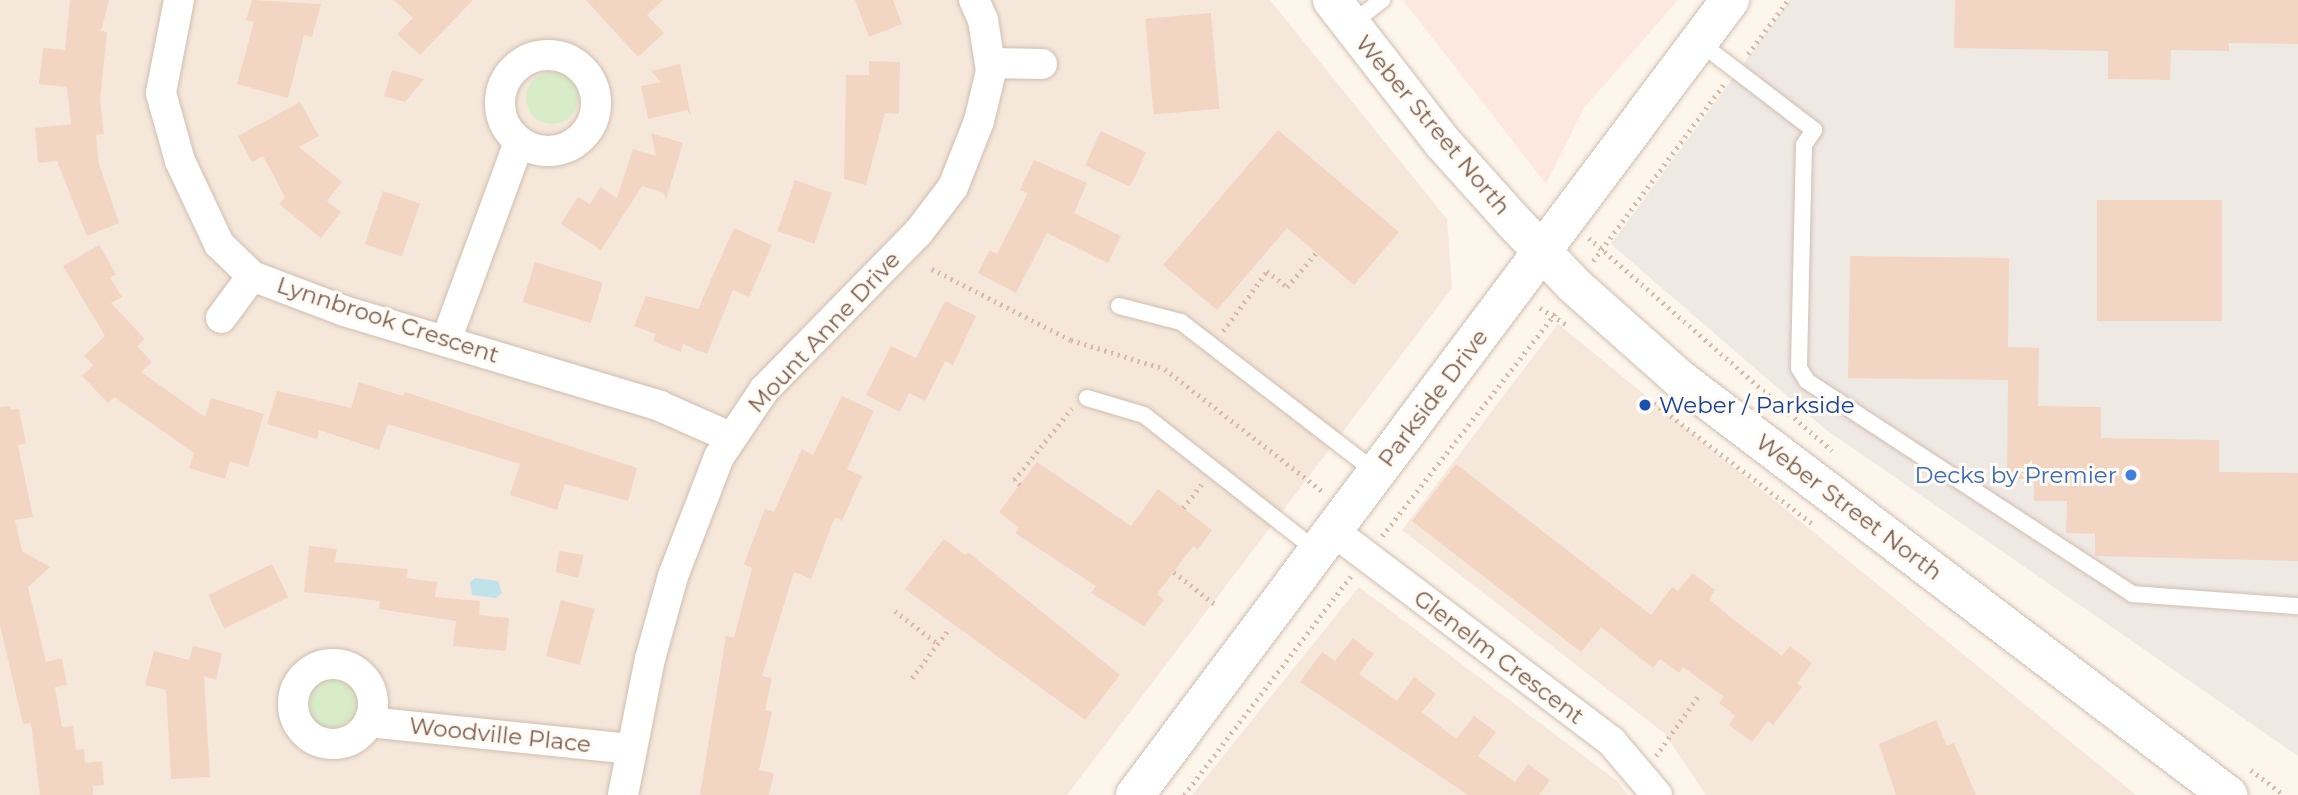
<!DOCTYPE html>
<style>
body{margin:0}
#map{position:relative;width:2298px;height:795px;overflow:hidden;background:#fdf6ec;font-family:Montserrat,sans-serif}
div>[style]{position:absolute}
.residential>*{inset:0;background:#f5e8da}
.commercial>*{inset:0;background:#fde8e0}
.industrial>*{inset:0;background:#efe9e4}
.green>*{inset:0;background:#d8ecc9}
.round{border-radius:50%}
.water>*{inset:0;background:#bfe3e8}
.building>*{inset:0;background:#f3d5c3;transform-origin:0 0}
.path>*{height:4.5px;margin-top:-2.25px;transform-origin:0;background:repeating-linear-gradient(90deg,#d9b8a5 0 2px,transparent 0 7px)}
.roads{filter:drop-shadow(0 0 2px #d1beb0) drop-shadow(0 0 2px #d1beb0)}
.lane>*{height:16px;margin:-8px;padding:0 8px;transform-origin:8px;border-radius:8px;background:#fff}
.street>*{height:30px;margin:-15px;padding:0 15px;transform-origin:15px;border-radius:15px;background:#fff}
.street>.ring{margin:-15px;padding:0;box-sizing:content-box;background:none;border:30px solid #fff;border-radius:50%}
.secondary>*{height:38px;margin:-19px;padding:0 19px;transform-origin:19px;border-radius:19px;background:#fff}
.dots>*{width:19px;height:19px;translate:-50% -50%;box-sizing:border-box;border:4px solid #fffaf3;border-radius:50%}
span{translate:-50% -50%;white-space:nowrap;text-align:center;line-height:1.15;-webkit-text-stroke:6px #fffaf3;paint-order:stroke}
.street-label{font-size:23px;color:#7a5c4d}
.transit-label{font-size:23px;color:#164399}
.left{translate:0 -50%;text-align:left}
.shop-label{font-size:23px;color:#366cbe}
.right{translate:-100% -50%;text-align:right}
</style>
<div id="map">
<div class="residential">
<i style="clip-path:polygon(0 0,1270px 0,1447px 219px,1452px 288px,1067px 795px,0 795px)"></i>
<i style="clip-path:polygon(1558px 324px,2136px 795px,1706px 795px,1664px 733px,1402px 530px)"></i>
<i style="clip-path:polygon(1359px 587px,1617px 781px,1628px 795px,1192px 795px)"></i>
</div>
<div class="commercial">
<i style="clip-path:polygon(1403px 0,1678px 0,1584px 108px,1546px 184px)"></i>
</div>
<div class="industrial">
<i style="clip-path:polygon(1790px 0,2298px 0,2298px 756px,1825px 429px,1611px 244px)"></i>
</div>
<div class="green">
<i class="round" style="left:526px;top:72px;width:52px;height:52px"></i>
<i class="round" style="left:306px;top:676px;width:52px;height:52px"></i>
</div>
<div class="water">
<i style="clip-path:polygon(475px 578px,498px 581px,502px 593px,496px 598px,472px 595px,470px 582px)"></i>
</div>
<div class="building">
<i style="clip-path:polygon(70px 0,109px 0,101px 31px,107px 32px,100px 99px,104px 134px,96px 135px,99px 164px,119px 223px,87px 236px,57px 161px,38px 163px,35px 128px,71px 124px,67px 87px,39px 84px,43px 48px,65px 50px)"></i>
<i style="clip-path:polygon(252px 0,321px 4px,312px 37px,304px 35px,288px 98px,237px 84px,254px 22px,246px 20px)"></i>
<i style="clip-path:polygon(394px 0,473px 0,420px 55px,397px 34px,413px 18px)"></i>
<i style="clip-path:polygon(586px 0,663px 0,647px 15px,664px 33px,638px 57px)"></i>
<i style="clip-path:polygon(855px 0,893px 0,902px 24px,869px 37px)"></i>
<i style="clip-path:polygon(1955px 0,2298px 0,2298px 44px,2229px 43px,2229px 51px,2171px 50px,2170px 80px,2108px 79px,2108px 51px,1954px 48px)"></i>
<i style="left:1211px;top:13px;width:96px;height:66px;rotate:85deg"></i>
<i style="clip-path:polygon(869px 61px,900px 62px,899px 114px,885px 113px,866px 185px,844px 179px,846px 75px,869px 75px)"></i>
<i style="clip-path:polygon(680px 64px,691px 115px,687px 110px,648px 119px,641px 86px,661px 82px,651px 71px)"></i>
<i style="clip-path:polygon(392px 70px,424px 79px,405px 102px,384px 96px)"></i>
<i style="clip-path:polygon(300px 102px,319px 136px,299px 147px,342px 182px,327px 201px,341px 212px,321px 238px,279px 204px,285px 197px,263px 156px,252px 162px,238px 136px)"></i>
<i style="clip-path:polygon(1278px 130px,1399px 232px,1354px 285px,1287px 228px,1217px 310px,1163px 265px)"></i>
<i style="left:1101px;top:131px;width:50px;height:38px;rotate:25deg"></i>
<i style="clip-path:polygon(651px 133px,683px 143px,666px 200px,664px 193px,642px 186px,601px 250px,561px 224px,578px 197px,590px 204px,600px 187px,617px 198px,633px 149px,656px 156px)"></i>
<i style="clip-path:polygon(1034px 160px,1087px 183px,1074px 213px,1121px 236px,1108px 263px,1047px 233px,1016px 293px,978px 273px,990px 250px,997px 254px,1028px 193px,1020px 190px)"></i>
<i style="left:795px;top:180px;width:39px;height:54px;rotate:19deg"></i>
<i style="left:383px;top:191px;width:39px;height:56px;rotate:19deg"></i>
<i style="left:2097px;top:200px;width:125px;height:121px"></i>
<i style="clip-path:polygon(734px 228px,772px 245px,749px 297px,733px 290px,707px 354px,683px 344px,681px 352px,653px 341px,656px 334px,634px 326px,646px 296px,698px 309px)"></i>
<i style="clip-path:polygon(99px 245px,116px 274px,110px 278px,122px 297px,111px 303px,145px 339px,137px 346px,152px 362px,141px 372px,205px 417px,211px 398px,264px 414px,248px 467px,230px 461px,225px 479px,189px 468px,194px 453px,114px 397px,108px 403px,82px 376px,93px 365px,84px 356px,105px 336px,63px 266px)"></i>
<i style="clip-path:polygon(1850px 256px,2009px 258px,2008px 347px,2039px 348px,2038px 406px,2101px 407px,2101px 438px,2219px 440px,2219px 472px,2298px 473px,2298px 561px,2095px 556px,2095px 534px,2066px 533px,2067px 501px,2034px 501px,2034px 479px,2007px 479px,2008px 380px,1848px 378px)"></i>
<i style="left:535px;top:262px;width:71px;height:42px;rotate:17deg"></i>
<i style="clip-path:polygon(945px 301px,976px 316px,953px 365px,945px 361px,925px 401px,909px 393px,900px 412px,866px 395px,891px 346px,916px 358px)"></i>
<i style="clip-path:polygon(359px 382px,403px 396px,405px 392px,637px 468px,628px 501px,565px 484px,557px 510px,510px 495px,520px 464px,388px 424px,379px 450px,319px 430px,317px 439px,267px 424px,277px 391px,351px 408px)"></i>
<i style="clip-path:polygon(842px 396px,874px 411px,847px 469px,862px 476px,842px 521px,835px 517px,811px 579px,794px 572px,762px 676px,772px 678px,765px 710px,772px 712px,759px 770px,774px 773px,769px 795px,700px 795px,726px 636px,734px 638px,752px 568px,744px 564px,765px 509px,774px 512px,802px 449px,813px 455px)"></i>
<i style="clip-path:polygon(10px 406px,11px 410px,19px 409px,26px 443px,18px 445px,33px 517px,15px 520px,22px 551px,50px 567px,28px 587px,46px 662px,62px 658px,67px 685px,55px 687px,62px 727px,73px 726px,76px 750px,84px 749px,85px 763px,102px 761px,104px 785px,93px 786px,93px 795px,40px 795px,31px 723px,23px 724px,0 625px,0 407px)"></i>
<i style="clip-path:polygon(1037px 462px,1131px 526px,1158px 489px,1212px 530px,1198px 549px,1193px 546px,1157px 594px,1164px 600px,1144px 626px,1091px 593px,1096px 586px,1015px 533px,1019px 528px,999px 512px)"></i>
<i style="clip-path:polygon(1456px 464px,1651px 615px,1672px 587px,1678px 591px,1692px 573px,1715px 590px,1709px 599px,1735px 621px,1782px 656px,1790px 646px,1812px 663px,1797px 683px,1802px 687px,1773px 725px,1768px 721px,1752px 742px,1729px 725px,1735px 716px,1719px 703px,1724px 697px,1683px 667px,1679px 673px,1660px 659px,1653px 668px,1601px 627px,1581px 652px,1412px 521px)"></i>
<i style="clip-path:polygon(944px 539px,965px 555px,968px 552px,1120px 675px,1085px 720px,905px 589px)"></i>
<i style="clip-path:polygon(309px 546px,337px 549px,335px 562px,408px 569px,406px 578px,437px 582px,435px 597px,480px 601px,479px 615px,509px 618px,506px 651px,453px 646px,456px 621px,379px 609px,380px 601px,304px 592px)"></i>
<i style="clip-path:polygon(559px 551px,584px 555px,578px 578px,556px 572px)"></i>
<i style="left:272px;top:564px;width:37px;height:71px;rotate:64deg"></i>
<i style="left:561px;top:600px;width:35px;height:58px;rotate:15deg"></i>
<i style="clip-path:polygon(1353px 638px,1374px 654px,1359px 674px,1397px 701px,1414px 677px,1436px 694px,1422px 712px,1456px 739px,1474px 716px,1496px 732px,1478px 756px,1515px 782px,1528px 764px,1550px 780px,1539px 795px,1468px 795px,1300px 682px,1322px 652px,1335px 661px)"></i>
<i style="clip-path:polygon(193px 646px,222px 653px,216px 680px,204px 676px,210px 777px,171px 779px,166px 690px,145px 685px,154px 651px,189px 660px)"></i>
<i style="clip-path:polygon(1936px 720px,1947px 746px,1954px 743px,1976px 795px,1896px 795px,1879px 744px)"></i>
</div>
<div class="path">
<i style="left:1748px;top:54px;width:67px;rotate:-53.5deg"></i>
<i style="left:1589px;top:238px;width:323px;rotate:41.2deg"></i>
<i style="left:1593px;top:261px;width:219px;rotate:-53.5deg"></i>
<i style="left:932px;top:269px;width:156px;rotate:27.1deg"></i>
<i style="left:1071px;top:340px;width:98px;rotate:17.1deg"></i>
<i style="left:1165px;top:369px;width:199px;rotate:37.8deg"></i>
<i style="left:1540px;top:308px;width:32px;rotate:32deg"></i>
<i style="left:1223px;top:331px;width:74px;rotate:-53.7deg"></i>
<i style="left:1267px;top:271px;width:26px;rotate:39deg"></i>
<i style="left:1287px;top:287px;width:45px;rotate:-49.5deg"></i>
<i style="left:1654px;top:403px;width:201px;rotate:37.3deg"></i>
<i style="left:1020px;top:485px;width:8px;rotate:-140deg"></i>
<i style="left:1014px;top:480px;width:92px;rotate:-51.1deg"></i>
<i style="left:1183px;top:508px;width:31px;rotate:-52deg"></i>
<i style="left:1382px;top:536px;width:285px;rotate:-52.1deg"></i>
<i style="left:1174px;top:572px;width:53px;rotate:38.2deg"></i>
<i style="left:895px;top:611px;width:54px;rotate:37.5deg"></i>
<i style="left:912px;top:678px;width:60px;rotate:-53.1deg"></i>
<i style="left:1656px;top:756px;width:73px;rotate:-55deg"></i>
<i style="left:2251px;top:770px;width:41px;rotate:37.1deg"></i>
<i style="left:1184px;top:795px;width:275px;rotate:-52.7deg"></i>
</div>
<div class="roads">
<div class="lane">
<i style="left:1350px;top:25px;width:41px;rotate:-38deg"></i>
<i style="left:1699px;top:42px;width:145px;rotate:37.4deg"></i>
<i style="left:1814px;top:130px;width:18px;rotate:124deg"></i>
<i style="left:1804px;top:145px;width:223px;rotate:91.3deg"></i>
<i style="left:1799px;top:368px;width:15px;rotate:58deg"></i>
<i style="left:1807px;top:381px;width:389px;rotate:33.2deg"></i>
<i style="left:2133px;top:594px;width:165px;rotate:4.2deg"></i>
<i style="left:1119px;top:306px;width:64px;rotate:14.5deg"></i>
<i style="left:1181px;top:322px;width:246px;rotate:37.6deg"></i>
<i style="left:1087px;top:398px;width:59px;rotate:16.6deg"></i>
<i style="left:1144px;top:415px;width:220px;rotate:38.2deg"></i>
</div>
<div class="street">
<i style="left:179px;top:0;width:95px;rotate:101deg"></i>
<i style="left:161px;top:93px;width:11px;rotate:75deg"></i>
<i style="left:164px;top:104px;width:59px;rotate:74.3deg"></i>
<i style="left:180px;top:161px;width:92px;rotate:64.8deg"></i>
<i style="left:219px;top:244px;width:46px;rotate:44.1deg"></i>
<i style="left:252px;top:276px;width:98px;rotate:20.8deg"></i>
<i style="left:344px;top:311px;width:330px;rotate:16.7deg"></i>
<i style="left:660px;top:406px;width:77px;rotate:23.9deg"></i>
<i class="ring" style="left:500px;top:55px;width:66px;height:66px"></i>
<i style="left:991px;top:63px;width:51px;rotate:1.1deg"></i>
<i style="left:221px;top:318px;width:52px;rotate:-53.6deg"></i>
<i style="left:447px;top:338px;width:209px;rotate:-69.8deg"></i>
<i style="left:1332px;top:530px;width:350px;rotate:37.1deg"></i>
<i style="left:1611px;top:741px;width:71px;rotate:49.6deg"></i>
<i class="ring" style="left:293px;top:664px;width:50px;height:50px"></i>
<i style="left:369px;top:722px;width:264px;rotate:5.9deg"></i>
<i style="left:623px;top:795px;width:139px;rotate:-78.8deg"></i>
<i style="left:650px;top:659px;width:86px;rotate:-74.5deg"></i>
<i style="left:673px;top:576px;width:128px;rotate:-68.9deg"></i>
<i style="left:719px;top:457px;width:81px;rotate:-56.1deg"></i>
<i style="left:764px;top:390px;width:220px;rotate:-45.6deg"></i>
<i style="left:918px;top:233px;width:58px;rotate:-52.7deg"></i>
<i style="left:953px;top:187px;width:71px;rotate:-68.5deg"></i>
<i style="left:979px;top:121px;width:51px;rotate:-76.5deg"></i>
<i style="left:991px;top:71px;width:52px;rotate:-98.9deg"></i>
<i style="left:983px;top:20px;width:22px;rotate:-114deg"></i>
</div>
<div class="secondary">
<i style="left:1332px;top:0;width:181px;rotate:52.2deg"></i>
<i style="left:1443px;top:143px;width:103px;rotate:48.1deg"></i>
<i style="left:1512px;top:220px;width:91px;rotate:46.3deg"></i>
<i style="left:1575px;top:286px;width:142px;rotate:41.6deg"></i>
<i style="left:1681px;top:380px;width:687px;rotate:37.19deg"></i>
<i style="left:1135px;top:795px;width:993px;rotate:-53.19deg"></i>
</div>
</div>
<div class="dots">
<i style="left:1645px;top:405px;background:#1a4fb4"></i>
<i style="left:2131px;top:475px;background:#3f7fe0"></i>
</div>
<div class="street-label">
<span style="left:1433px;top:125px;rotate:50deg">Weber Street North</span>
<span style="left:388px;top:320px;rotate:18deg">Lynnbrook Crescent</span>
<span style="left:824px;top:332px;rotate:-47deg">Mount Anne Drive</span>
<span style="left:1433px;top:398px;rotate:-53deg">Parkside Drive</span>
<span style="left:1849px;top:507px;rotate:37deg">Weber Street North</span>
<span style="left:1499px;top:657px;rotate:37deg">Glenelm Crescent</span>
<span style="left:500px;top:735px;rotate:6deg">Woodville Place</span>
</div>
<div class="transit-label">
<span class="left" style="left:1659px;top:405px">Weber / Parkside</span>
</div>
<div class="shop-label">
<span class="right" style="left:2117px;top:475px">Decks by Premier</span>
</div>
</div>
